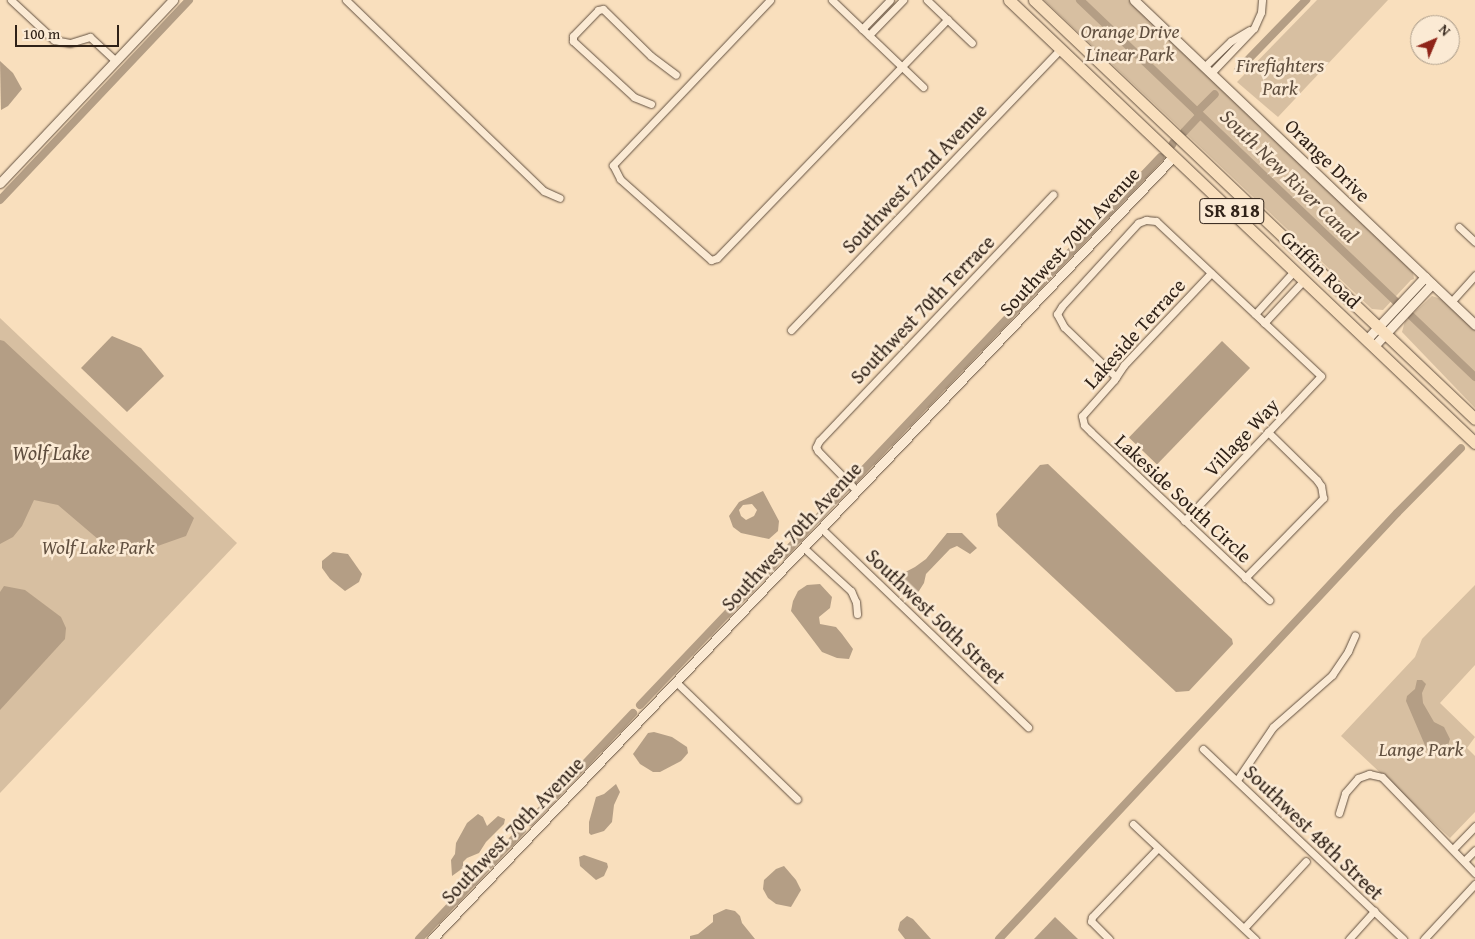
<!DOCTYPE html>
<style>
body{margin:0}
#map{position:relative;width:1475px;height:939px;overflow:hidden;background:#f9dfbd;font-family:"Gentium Book Plus",serif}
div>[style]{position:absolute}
.green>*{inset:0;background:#d7bfa1}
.water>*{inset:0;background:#b49e85;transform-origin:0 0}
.canal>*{height:8px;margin:-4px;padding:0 4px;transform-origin:4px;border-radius:4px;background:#b49e85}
.roads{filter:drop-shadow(0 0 1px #625040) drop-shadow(0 0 1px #625040)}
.minor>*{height:7px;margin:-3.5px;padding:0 3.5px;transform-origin:3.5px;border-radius:3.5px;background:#fbead4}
.tertiary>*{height:9px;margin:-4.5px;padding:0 4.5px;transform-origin:4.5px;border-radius:4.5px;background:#fbead4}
.primary>*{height:11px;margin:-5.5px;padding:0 5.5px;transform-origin:5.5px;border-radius:5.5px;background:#f9dfbd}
span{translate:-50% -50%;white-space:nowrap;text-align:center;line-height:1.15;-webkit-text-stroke:5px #fbead4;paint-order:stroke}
.shield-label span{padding:1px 4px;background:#fbead4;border:1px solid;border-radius:4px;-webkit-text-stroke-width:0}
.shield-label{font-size:19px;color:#2f2117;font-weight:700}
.park-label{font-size:20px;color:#615040;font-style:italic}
.street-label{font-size:20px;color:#2f2117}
.water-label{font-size:21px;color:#5e4d3e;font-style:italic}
.north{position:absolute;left:1410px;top:15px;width:50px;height:50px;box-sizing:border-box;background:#fbead4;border:1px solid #a99a88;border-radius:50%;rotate:45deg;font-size:14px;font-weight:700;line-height:20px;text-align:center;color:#2f2117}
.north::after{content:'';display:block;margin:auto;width:18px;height:22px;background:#8f2418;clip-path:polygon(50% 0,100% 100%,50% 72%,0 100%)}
.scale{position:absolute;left:15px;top:25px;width:104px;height:22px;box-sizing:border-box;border:2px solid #2f2117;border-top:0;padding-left:6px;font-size:15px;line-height:18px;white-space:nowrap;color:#2f2117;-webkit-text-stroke:4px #fbead4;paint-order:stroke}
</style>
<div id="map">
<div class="green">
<i style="clip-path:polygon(1044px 0,1129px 0,1413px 272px,1414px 279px,1411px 280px,1383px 310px,1372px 309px)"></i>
<i style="clip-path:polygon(1317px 0,1388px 0,1278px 117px,1237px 82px)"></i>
<i style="clip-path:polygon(1432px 296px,1441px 299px,1475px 330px,1475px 408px,1402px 332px,1405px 321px)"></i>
<i style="clip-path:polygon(0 318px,237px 543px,0 793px)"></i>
<i style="clip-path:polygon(1475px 585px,1475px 665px,1440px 703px,1475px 737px,1467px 748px,1475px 756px,1475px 812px,1450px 838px,1341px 736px,1415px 657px,1422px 639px)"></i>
</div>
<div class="water">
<i style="clip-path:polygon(0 61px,13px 73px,22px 89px,8px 106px,1px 110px)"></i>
<i style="clip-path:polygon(112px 336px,141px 348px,164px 376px,127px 412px,81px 368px)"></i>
<i style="clip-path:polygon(0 340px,4px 341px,194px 518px,186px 536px,135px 554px,123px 555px,112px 551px,58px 505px,34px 500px,22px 526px,13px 537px,0 544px)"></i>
<i style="left:1222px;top:341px;width:39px;height:134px;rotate:44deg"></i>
<i style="clip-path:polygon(1048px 464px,1232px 639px,1233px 644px,1189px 691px,1176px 692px,998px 526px,996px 514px,1040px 465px)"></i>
<i style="clip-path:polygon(evenodd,763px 491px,779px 521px,778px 531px,769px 539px,741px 533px,733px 527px,729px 516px,739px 502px,763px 491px,752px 504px,757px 510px,754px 516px,746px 520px,741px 516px,739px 510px,743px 505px,752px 504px)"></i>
<i style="clip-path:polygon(947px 533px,962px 533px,977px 548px,970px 554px,957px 546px,950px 549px,926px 574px,924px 583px,912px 602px,893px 582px,894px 578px,915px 567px,926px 559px)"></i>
<i style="clip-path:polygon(333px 552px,348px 554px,362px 574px,359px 582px,345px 591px,330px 579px,322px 568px,322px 561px)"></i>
<i style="clip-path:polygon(820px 584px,832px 597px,830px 608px,819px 617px,820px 624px,836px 627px,842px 634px,853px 649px,849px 659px,837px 658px,822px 652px,791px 611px,793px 601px,798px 591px,807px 585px)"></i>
<i style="clip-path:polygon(4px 586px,25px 590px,61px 617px,66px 628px,65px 639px,0 710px,0 592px)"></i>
<i style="clip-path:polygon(1417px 680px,1422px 680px,1426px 684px,1422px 693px,1423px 703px,1434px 722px,1444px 727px,1450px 739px,1445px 754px,1440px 757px,1431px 755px,1427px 750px,1406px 701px,1407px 696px,1415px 689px)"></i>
<i style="clip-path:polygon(654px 732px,672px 737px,687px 747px,688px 753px,681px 761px,660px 772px,653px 772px,640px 764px,633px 754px,648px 733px)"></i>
<i style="clip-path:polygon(616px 784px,620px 792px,614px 805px,612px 822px,604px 831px,591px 835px,589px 833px,589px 822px,596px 797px,604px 794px)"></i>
<i style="clip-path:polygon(478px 814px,483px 817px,487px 826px,498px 816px,505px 819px,504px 824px,486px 842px,479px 853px,467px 858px,463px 862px,463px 868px,452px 876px,451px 860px,455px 854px,456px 843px,467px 823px)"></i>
<i style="clip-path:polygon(584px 855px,607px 863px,608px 867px,604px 876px,596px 880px,580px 866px,579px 857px)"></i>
<i style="clip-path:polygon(784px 866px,796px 880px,801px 890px,791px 907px,776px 904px,768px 898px,763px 889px,764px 880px,776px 869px)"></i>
<i style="clip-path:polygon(726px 909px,735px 911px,740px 916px,742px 923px,755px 939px,690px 939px,690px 936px,698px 934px,713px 922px,713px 915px)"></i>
<i style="clip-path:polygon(907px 916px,913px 919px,931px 939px,905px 939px,898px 930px,900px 922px)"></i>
<i style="clip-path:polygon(1055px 917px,1078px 939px,1034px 939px)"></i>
</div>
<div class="canal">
<i style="left:1080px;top:0;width:546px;rotate:43.66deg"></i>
<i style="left:1238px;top:70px;width:98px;rotate:-45.8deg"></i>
<i style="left:1197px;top:112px;width:25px;rotate:-45deg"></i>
<i style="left:1184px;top:132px;width:23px;rotate:-47deg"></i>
<i style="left:1172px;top:145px;width:2px;rotate:-63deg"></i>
<i style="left:0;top:200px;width:275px;rotate:-46.6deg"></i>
<i style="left:854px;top:480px;width:445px;rotate:-46.5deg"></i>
<i style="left:783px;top:555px;width:92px;rotate:-46.8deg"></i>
<i style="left:640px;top:705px;width:196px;rotate:-46.4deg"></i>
<i style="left:530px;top:822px;width:150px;rotate:-46.6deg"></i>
<i style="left:419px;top:939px;width:150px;rotate:-46.6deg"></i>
<i style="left:999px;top:939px;width:583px;rotate:-46.95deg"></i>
<i style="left:1397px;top:513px;width:91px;rotate:-45.4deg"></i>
</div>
<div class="roads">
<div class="minor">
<i style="left:11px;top:0;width:59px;rotate:42.9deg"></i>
<i style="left:54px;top:40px;width:16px;rotate:11deg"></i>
<i style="left:70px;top:43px;width:21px;rotate:-17deg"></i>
<i style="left:90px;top:37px;width:35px;rotate:43deg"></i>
<i style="left:346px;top:0;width:275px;rotate:44deg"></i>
<i style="left:544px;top:191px;width:17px;rotate:24deg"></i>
<i style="left:770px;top:0;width:228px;rotate:133.6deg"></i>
<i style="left:613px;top:165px;width:16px;rotate:63deg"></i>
<i style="left:620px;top:179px;width:122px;rotate:41.7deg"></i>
<i style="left:711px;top:260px;width:6px;rotate:-18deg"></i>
<i style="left:717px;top:258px;width:332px;rotate:-46deg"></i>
<i style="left:832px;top:0;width:126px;rotate:43.7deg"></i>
<i style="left:927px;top:0;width:62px;rotate:43.7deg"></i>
<i style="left:862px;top:29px;width:40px;rotate:-46deg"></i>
<i style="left:869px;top:35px;width:49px;rotate:-45.8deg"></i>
<i style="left:1204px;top:67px;width:37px;rotate:-44deg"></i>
<i style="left:1231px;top:41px;width:21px;rotate:-31deg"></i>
<i style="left:1211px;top:73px;width:62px;rotate:-46.3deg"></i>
<i style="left:1254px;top:28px;width:17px;rotate:-66deg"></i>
<i style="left:1261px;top:12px;width:12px;rotate:-85deg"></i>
<i style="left:651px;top:104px;width:18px;rotate:-158deg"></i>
<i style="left:634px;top:97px;width:83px;rotate:-137.4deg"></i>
<i style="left:573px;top:41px;width:5px;rotate:-90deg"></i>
<i style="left:573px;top:36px;width:36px;rotate:-46deg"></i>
<i style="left:598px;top:10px;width:5px;rotate:-11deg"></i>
<i style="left:603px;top:9px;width:67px;rotate:44.4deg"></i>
<i style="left:651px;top:56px;width:31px;rotate:37deg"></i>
<i style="left:1459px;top:227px;width:22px;rotate:43deg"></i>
<i style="left:1211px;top:273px;width:127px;rotate:133.4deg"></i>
<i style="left:1124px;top:365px;width:18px;rotate:124deg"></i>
<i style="left:1114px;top:380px;width:48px;rotate:131.6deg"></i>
<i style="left:1082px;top:416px;width:9px;rotate:77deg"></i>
<i style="left:1084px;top:425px;width:10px;rotate:45deg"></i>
<i style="left:1091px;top:432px;width:245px;rotate:43.3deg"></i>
<i style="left:1451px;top:302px;width:36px;rotate:-48deg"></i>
<i style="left:1255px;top:314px;width:59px;rotate:-47.7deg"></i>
<i style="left:1264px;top:323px;width:59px;rotate:-47.1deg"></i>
<i style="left:791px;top:330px;width:389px;rotate:-46.2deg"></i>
<i style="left:1116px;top:377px;width:72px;rotate:-136.1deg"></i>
<i style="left:1064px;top:327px;width:15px;rotate:-118deg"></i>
<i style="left:1057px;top:314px;width:9px;rotate:-58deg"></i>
<i style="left:1062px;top:306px;width:113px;rotate:-47.5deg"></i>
<i style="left:1138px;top:223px;width:9px;rotate:-21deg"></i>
<i style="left:1146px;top:220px;width:10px;rotate:6deg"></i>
<i style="left:1156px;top:221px;width:226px;rotate:43.2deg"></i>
<i style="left:1321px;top:376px;width:199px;rotate:133.4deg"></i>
<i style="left:857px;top:491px;width:56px;rotate:-134.3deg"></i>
<i style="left:818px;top:451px;width:4px;rotate:-117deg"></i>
<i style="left:816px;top:447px;width:7px;rotate:-63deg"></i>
<i style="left:819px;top:441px;width:340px;rotate:-46.5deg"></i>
<i style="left:822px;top:529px;width:286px;rotate:43.9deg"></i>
<i style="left:804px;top:548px;width:64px;rotate:42.5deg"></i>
<i style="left:851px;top:591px;width:12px;rotate:66deg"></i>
<i style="left:856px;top:602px;width:12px;rotate:85deg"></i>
<i style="left:1245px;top:578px;width:112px;rotate:-45.7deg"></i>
<i style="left:1323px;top:498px;width:12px;rotate:-99deg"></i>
<i style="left:1321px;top:486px;width:7px;rotate:-124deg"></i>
<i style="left:1317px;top:480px;width:69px;rotate:-135.6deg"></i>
<i style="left:677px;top:683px;width:167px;rotate:44deg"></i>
<i style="left:1203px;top:749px;width:276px;rotate:43.5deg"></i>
<i style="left:1237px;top:780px;width:64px;rotate:-55.8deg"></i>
<i style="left:1273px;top:727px;width:79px;rotate:-41.4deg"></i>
<i style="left:1332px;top:675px;width:29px;rotate:-56deg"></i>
<i style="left:1348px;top:651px;width:17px;rotate:-66deg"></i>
<i style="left:1339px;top:813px;width:21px;rotate:-73deg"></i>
<i style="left:1345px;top:793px;width:20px;rotate:-49deg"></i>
<i style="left:1358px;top:778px;width:12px;rotate:-20deg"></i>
<i style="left:1369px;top:774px;width:13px;rotate:13deg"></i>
<i style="left:1382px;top:777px;width:134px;rotate:45.9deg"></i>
<i style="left:1133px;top:824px;width:168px;rotate:43.3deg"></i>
<i style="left:1453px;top:849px;width:32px;rotate:-46deg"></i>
<i style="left:1465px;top:860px;width:14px;rotate:-45deg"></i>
<i style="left:1244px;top:928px;width:91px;rotate:-47.2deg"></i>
<i style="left:1109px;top:939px;width:25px;rotate:-135deg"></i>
<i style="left:1091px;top:921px;width:4px;rotate:-76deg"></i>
<i style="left:1092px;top:917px;width:95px;rotate:-46.3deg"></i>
<i style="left:1349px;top:939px;width:38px;rotate:-48deg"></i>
<i style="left:1424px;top:939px;width:75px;rotate:-47.2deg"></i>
</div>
<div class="tertiary">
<i style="left:1134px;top:0;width:471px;rotate:43.6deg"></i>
<i style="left:0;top:183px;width:252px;rotate:-46.6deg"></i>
<i style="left:1367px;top:339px;width:85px;rotate:-46.9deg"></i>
<i style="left:1374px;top:346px;width:85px;rotate:-46.9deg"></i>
<i style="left:432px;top:939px;width:1079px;rotate:-46.54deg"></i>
</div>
<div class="primary">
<i style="left:1009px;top:0;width:643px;rotate:43.55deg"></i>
<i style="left:1034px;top:0;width:608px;rotate:43.53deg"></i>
</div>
</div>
<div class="shield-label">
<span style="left:1232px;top:211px">SR 818</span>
</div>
<div class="park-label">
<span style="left:1130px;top:42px">Orange Drive<br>Linear Park</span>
<span style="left:1280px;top:76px">Firefighters<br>Park</span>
<span style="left:98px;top:546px">Wolf Lake Park</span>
<span style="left:1421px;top:748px">Lange Park</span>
</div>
<div class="street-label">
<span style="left:1328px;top:160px;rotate:44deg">Orange Drive</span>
<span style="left:914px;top:178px;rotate:-46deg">Southwest 72nd Avenue</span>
<span style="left:1069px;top:241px;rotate:-47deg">Southwest 70th Avenue</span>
<span style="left:1321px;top:269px;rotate:44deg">Griffin Road</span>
<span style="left:922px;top:309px;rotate:-46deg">Southwest 70th Terrace</span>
<span style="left:1134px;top:333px;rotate:-48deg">Lakeside Terrace</span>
<span style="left:1241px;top:437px;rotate:-47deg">Village Way</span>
<span style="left:1184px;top:498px;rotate:43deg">Lakeside South Circle</span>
<span style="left:791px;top:536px;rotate:-47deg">Southwest 70th Avenue</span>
<span style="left:936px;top:616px;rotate:44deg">Southwest 50th Street</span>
<span style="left:512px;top:830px;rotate:-46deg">Southwest 70th Avenue</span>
<span style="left:1314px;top:832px;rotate:44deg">Southwest 48th Street</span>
</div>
<div class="water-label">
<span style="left:1289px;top:176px;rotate:44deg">South New River Canal</span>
<span style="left:51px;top:453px">Wolf Lake</span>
</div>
<div class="north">N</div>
<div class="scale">100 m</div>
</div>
